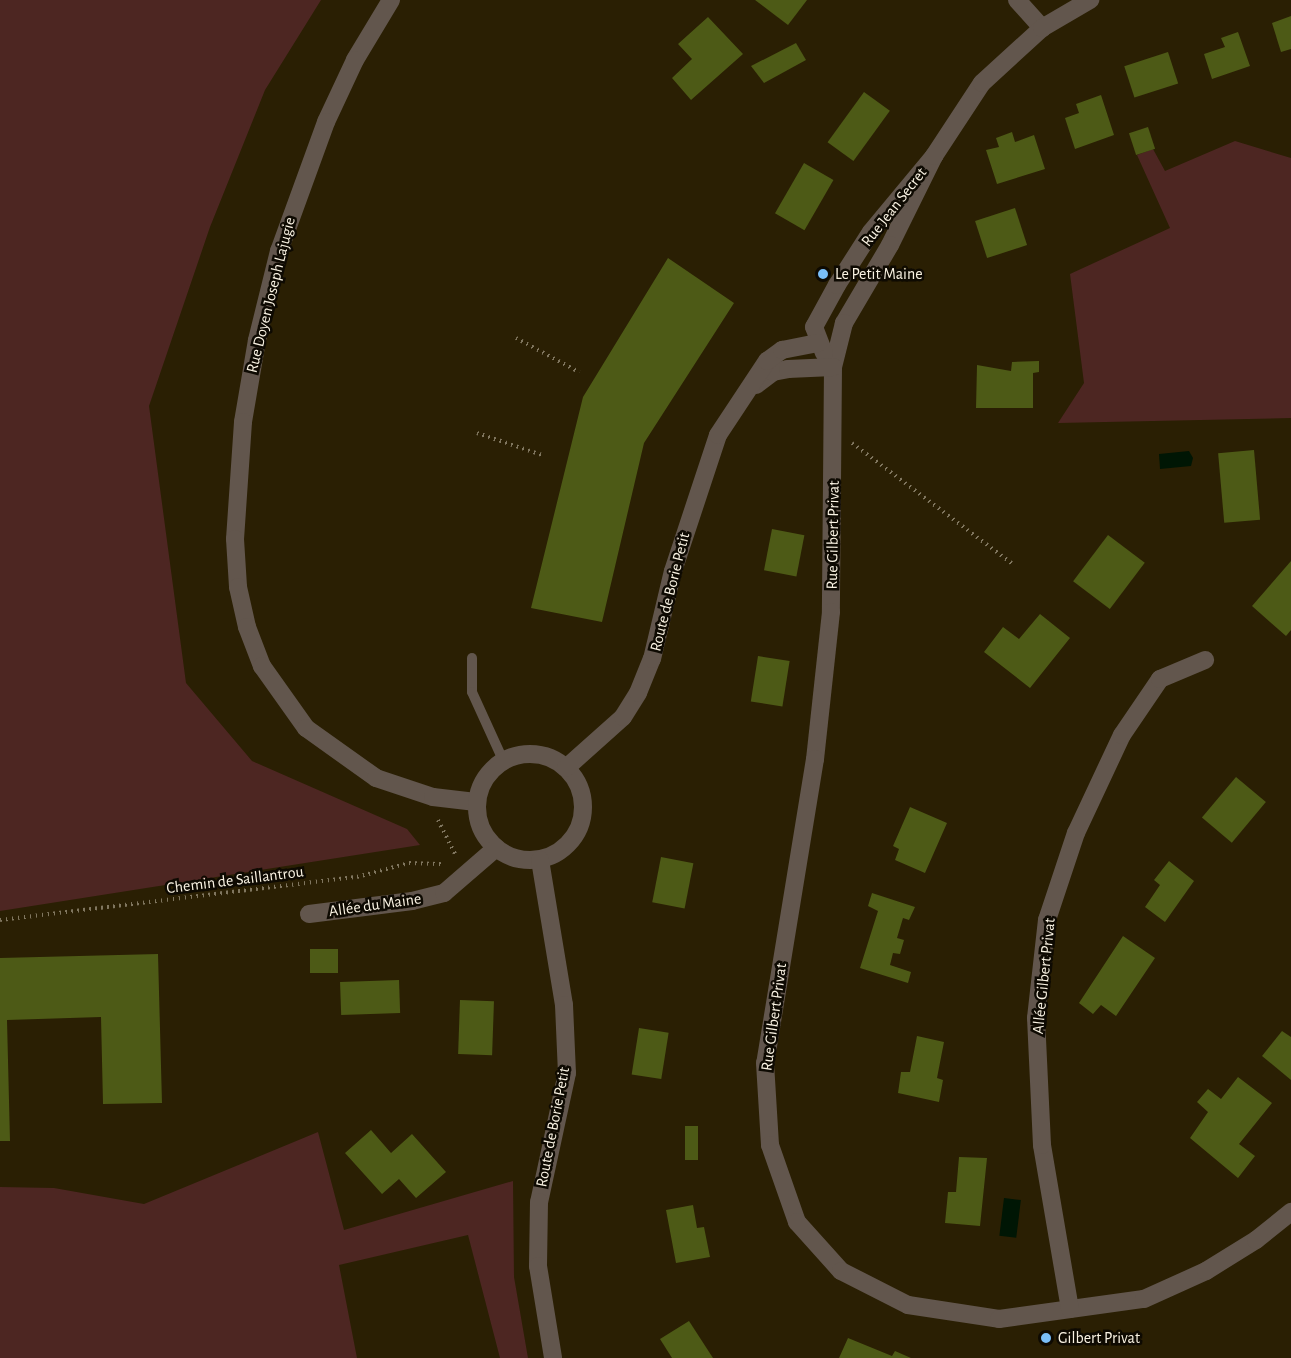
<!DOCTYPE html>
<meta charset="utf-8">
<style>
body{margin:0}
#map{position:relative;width:1291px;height:1358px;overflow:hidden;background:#2a1f03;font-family:"Alegreya Sans",sans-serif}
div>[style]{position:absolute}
.green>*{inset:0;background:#4d2622}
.water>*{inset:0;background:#001604;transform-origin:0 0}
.building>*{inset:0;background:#4d5a16;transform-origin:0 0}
.path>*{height:4px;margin-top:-2px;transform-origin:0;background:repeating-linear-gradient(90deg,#80765f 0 1.5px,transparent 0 6px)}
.service>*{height:10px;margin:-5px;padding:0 5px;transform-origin:5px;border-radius:5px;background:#62564d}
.minor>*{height:18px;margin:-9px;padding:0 9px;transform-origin:9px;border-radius:9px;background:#62564d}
.minor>.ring{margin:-9px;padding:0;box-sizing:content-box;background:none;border:18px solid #62564d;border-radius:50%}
.dots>*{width:16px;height:16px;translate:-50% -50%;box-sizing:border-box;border:3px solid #0e0a02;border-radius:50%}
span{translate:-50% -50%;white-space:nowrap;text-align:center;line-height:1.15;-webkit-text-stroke:5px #0e0a02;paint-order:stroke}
.street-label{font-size:16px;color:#faf3e3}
.poi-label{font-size:16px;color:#faf3e3}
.left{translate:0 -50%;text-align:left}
</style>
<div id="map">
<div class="green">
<i style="clip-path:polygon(0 0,321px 0,265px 90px,210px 227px,149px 406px,186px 683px,252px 761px,407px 829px,420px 845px,0 911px)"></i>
<i style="clip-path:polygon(1235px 141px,1291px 158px,1291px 418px,1058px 423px,1084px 383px,1070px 274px,1170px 228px,1137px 155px,1153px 149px,1165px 171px)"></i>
<i style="clip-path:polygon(318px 1132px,344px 1230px,513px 1181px,514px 1277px,528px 1358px,500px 1358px,468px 1235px,339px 1265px,357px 1358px,0 1358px,0 1187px,54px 1188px,144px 1204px)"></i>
</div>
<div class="water">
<i style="clip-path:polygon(1189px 451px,1193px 458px,1191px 466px,1160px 469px,1159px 454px)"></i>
<i style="left:1004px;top:1198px;width:17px;height:38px;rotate:7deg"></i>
</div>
<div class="building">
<i style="clip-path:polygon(755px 0,807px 0,788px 25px)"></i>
<i style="clip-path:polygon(1291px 16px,1291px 49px,1281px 52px,1272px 23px)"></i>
<i style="clip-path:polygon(708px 17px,743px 54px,691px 100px,672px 78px,692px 59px,678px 44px)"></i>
<i style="clip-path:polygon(1238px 32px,1250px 66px,1212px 79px,1204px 54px,1225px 47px,1221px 38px)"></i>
<i style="clip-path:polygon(796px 43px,806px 60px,764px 83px,751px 66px)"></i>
<i style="left:1168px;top:52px;width:33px;height:46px;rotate:72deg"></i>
<i style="left:864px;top:92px;width:32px;height:62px;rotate:36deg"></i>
<i style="clip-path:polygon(1101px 95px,1114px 135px,1075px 149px,1065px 118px,1079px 113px,1076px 104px)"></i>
<i style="left:1148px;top:127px;width:23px;height:20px;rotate:72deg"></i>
<i style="clip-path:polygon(1012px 132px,1015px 142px,1034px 135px,1045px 169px,997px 184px,986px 150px,999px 147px,996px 138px)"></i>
<i style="left:804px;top:163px;width:34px;height:58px;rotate:30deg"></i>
<i style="left:1015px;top:208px;width:39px;height:42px;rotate:72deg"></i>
<i style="clip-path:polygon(668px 258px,734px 303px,644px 443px,602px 622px,531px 608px,583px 397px)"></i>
<i style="clip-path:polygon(1039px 361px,1039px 372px,1033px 373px,1033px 408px,976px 408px,977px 365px,1011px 371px,1012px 362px)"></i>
<i style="left:1254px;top:450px;width:70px;height:36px;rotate:85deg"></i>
<i style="left:772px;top:529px;width:33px;height:42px;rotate:11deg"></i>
<i style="left:1108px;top:535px;width:46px;height:58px;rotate:37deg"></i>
<i style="clip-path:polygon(1291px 561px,1291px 630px,1286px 636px,1252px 606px)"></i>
<i style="clip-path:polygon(1040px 614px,1070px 638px,1030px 688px,984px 652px,1003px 627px,1019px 639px)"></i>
<i style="left:758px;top:656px;width:32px;height:46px;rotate:9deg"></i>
<i style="left:1236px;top:777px;width:39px;height:53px;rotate:40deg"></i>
<i style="clip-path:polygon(910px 807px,947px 823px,925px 873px,895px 860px,899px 849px,893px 846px)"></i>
<i style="left:661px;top:857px;width:33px;height:46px;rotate:11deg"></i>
<i style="clip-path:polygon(1169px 861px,1194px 881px,1165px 922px,1145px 907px,1160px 885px,1154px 880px)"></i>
<i style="clip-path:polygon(872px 893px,915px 907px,909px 920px,903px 918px,897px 938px,904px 940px,900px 954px,893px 953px,890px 965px,911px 972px,908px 983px,860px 968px,878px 911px,868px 906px)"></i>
<i style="clip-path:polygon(1123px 936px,1155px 958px,1116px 1016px,1101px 1005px,1093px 1014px,1079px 1003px)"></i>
<i style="left:310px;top:949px;width:28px;height:24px"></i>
<i style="clip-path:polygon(158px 954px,162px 1103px,103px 1104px,101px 1017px,7px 1020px,10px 1141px,0 1141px,0 958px)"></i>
<i style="left:399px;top:980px;width:33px;height:59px;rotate:88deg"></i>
<i style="left:460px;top:1000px;width:34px;height:54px;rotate:2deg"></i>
<i style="left:639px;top:1028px;width:30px;height:47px;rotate:9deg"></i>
<i style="clip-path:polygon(1282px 1031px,1291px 1037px,1291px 1080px,1262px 1056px)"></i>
<i style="clip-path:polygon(917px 1036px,944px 1042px,937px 1078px,943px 1080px,939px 1102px,898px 1093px,901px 1072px,910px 1072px)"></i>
<i style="clip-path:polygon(1238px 1077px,1272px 1103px,1239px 1144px,1255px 1156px,1238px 1178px,1190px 1138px,1208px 1112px,1197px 1102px,1208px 1089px,1221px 1099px)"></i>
<i style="left:685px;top:1126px;width:13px;height:34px"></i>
<i style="clip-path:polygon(371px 1130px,391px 1153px,412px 1134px,446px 1172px,416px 1198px,399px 1179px,382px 1194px,345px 1153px)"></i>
<i style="clip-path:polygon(959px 1157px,987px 1158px,980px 1226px,945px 1223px,948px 1192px,956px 1192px)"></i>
<i style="clip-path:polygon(693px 1205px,697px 1228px,704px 1227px,710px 1257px,676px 1263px,666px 1210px)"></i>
<i style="clip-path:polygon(689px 1321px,713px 1358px,672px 1358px,660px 1339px)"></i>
<i style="clip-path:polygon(848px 1338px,892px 1356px,895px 1351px,911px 1358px,839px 1358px)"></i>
</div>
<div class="path">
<i style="left:516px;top:338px;width:72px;rotate:28.4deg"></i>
<i style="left:477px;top:433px;width:69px;rotate:18.7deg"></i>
<i style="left:852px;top:443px;width:203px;rotate:37deg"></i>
<i style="left:438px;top:820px;width:40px;rotate:63.4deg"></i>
<i style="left:0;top:920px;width:360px;rotate:-6.9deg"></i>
<i style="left:357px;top:877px;width:54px;rotate:-15.1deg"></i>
<i style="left:409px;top:863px;width:36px;rotate:2deg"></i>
</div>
<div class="service">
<i style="left:472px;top:658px;width:34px;rotate:90deg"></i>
<i style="left:472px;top:692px;width:75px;rotate:65.5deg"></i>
</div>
<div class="minor">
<i style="left:391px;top:0;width:70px;rotate:121deg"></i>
<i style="left:355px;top:60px;width:68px;rotate:115.1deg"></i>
<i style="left:326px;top:122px;width:137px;rotate:110deg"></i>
<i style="left:279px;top:251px;width:92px;rotate:103.9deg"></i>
<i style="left:257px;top:340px;width:83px;rotate:99.7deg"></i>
<i style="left:243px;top:422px;width:117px;rotate:93.9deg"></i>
<i style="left:235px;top:539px;width:48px;rotate:86.4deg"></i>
<i style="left:238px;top:587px;width:41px;rotate:77.3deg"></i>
<i style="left:247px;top:627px;width:42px;rotate:69deg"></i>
<i style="left:262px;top:666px;width:76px;rotate:54.6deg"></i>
<i style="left:306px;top:728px;width:86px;rotate:35.5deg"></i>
<i style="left:376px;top:778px;width:60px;rotate:18.4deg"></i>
<i style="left:433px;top:797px;width:43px;rotate:6.6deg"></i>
<i style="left:1017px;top:0;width:38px;rotate:48deg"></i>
<i style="left:934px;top:156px;width:99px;rotate:116.3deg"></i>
<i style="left:890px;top:245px;width:91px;rotate:120.5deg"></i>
<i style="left:844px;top:323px;width:45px;rotate:104deg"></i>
<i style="left:833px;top:367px;width:245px;rotate:90.5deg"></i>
<i style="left:831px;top:612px;width:148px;rotate:96.2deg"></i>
<i style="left:815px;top:759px;width:308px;rotate:99.3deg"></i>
<i style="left:765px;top:1063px;width:82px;rotate:86.5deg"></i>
<i style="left:770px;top:1145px;width:82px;rotate:70.7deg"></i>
<i style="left:797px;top:1222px;width:66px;rotate:48.1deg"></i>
<i style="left:841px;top:1271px;width:75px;rotate:26.9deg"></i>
<i style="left:908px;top:1305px;width:92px;rotate:8.7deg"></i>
<i style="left:999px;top:1319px;width:146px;rotate:-7.9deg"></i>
<i style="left:1144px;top:1299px;width:68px;rotate:-24.3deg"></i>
<i style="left:1206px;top:1271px;width:59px;rotate:-31.8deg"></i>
<i style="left:1256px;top:1240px;width:45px;rotate:-38.7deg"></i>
<i style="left:824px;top:353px;width:28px;rotate:-111deg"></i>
<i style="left:814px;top:327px;width:48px;rotate:-61.3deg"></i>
<i style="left:837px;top:285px;width:63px;rotate:-57.3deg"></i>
<i style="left:871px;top:232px;width:99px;rotate:-50.3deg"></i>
<i style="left:934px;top:156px;width:87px;rotate:-56.7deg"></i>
<i style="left:982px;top:83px;width:81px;rotate:-42.5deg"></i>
<i style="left:1042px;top:28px;width:56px;rotate:-30.3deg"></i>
<i style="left:756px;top:385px;width:21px;rotate:-37deg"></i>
<i style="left:773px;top:372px;width:15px;rotate:-11deg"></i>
<i style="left:788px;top:369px;width:45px;rotate:-2.5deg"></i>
<i class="ring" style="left:477px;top:754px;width:88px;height:88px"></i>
<i style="left:566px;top:768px;width:76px;rotate:-41.8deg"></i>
<i style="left:623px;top:717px;width:28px;rotate:-58deg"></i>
<i style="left:638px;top:693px;width:37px;rotate:-68deg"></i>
<i style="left:652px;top:659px;width:90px;rotate:-76.6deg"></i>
<i style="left:673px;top:571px;width:143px;rotate:-71.7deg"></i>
<i style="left:718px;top:435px;width:89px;rotate:-56.5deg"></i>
<i style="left:767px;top:361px;width:19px;rotate:-36deg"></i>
<i style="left:782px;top:350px;width:37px;rotate:-11deg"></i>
<i style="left:540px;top:860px;width:147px;rotate:80.6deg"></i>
<i style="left:564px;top:1005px;width:68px;rotate:87.5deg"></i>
<i style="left:567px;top:1073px;width:132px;rotate:102.2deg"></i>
<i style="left:539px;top:1202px;width:64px;rotate:90.9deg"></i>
<i style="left:538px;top:1266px;width:93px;rotate:80.7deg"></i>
<i style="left:309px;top:914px;width:104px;rotate:-7.2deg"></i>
<i style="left:412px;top:901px;width:33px;rotate:-14deg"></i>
<i style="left:444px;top:893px;width:69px;rotate:-40.9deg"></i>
<i style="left:1070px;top:1309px;width:166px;rotate:-99.7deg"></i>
<i style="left:1042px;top:1145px;width:127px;rotate:-92.7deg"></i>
<i style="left:1036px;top:1018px;width:99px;rotate:-83.6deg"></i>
<i style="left:1047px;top:920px;width:92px;rotate:-71.6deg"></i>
<i style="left:1076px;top:833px;width:108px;rotate:-64.9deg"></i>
<i style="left:1122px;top:735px;width:68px;rotate:-55.8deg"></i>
<i style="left:1160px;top:679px;width:49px;rotate:-22.9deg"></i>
</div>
<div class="dots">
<i style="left:823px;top:274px;background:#7abff8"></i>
<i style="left:1046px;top:1338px;background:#7abff8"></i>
</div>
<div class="street-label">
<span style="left:894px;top:207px;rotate:-52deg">Rue Jean Secret</span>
<span style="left:271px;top:295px;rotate:-76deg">Rue Doyen Joseph Lajugie</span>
<span style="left:833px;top:535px;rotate:-89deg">Rue Gilbert Privat</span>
<span style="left:670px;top:592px;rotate:-76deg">Route de Borie Petit</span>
<span style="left:235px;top:880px;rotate:-7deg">Chemin de Saillantrou</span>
<span style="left:375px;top:905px;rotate:-8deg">Allée du Maine</span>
<span style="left:1044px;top:976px;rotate:-84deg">Allée Gilbert Privat</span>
<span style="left:774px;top:1017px;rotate:-82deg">Rue Gilbert Privat</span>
<span style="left:553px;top:1127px;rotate:-79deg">Route de Borie Petit</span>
</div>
<div class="poi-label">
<span class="left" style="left:835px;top:274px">Le Petit Maine</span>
<span class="left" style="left:1058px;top:1338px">Gilbert Privat</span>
</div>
</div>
